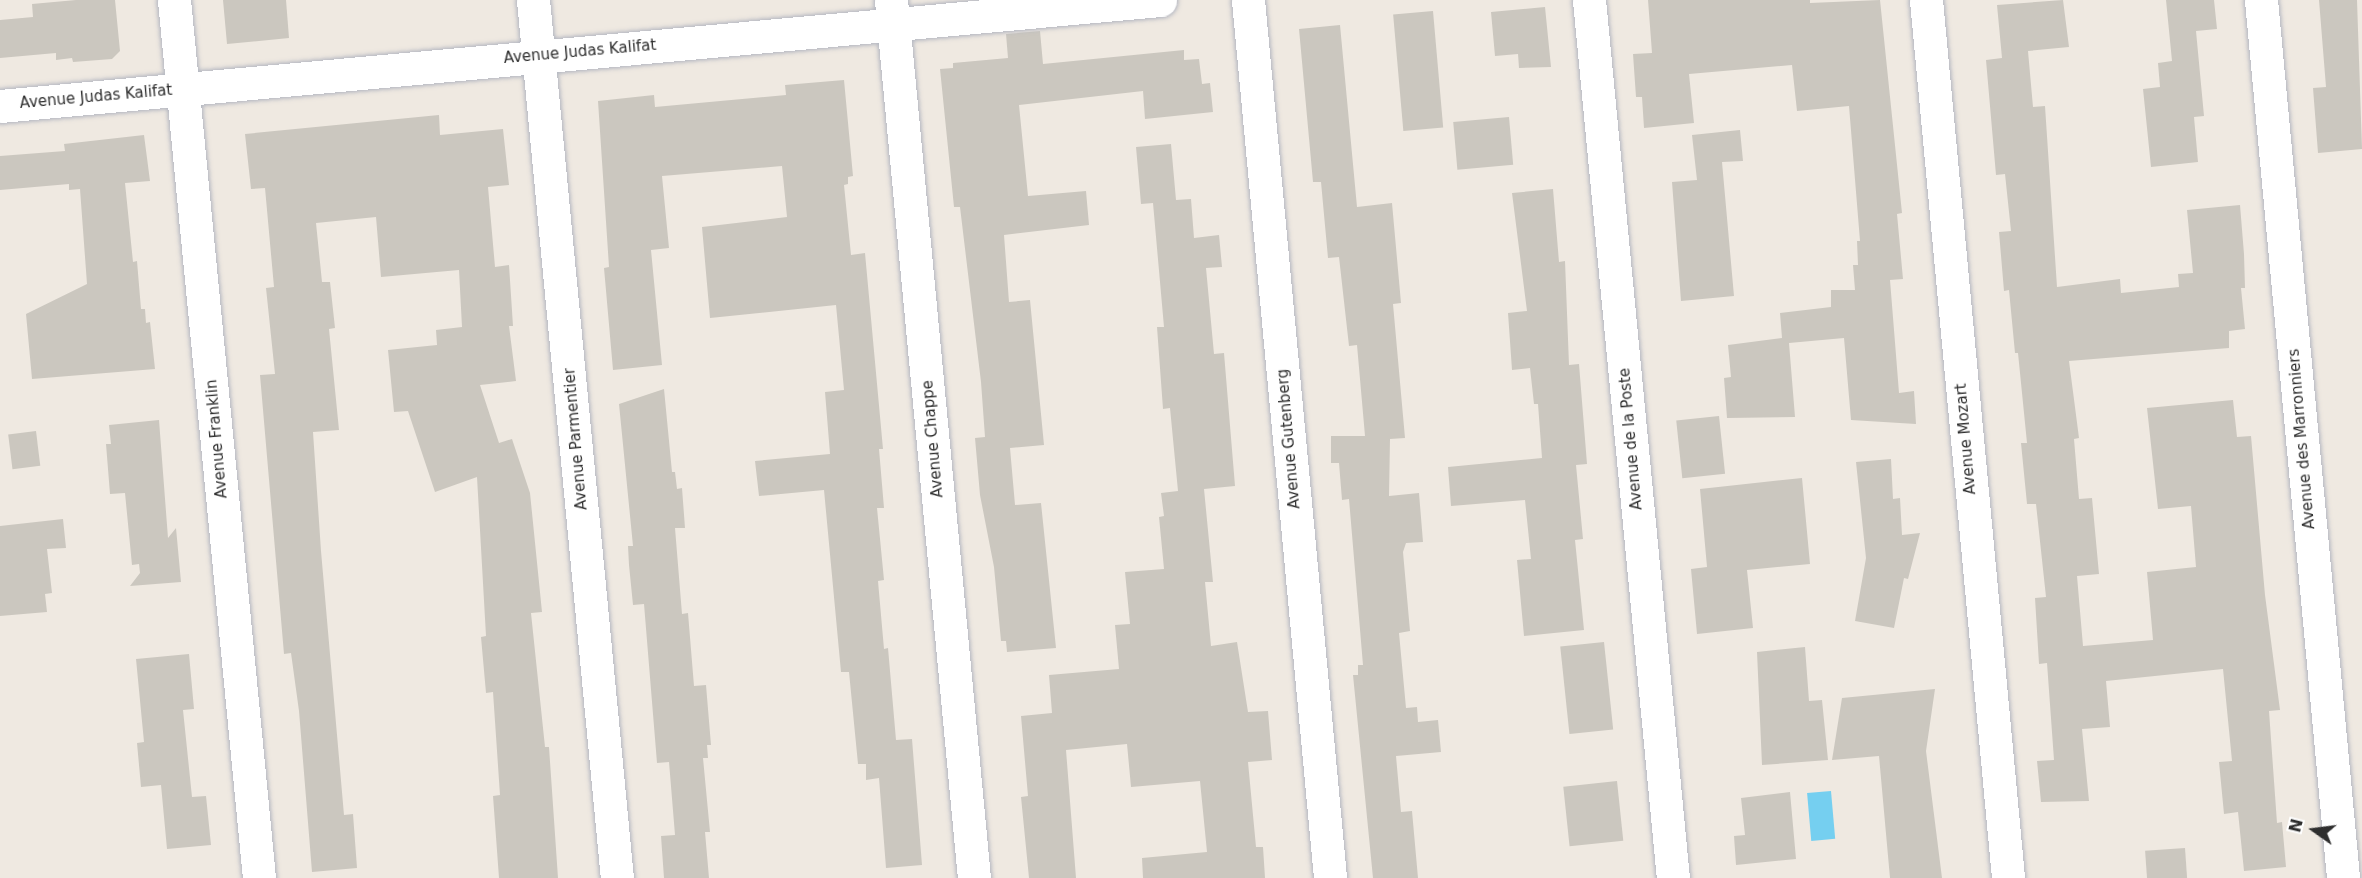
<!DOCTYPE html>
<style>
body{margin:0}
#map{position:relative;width:2362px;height:878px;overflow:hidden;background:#efe9e1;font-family:"DejaVu Sans",sans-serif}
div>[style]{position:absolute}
.water>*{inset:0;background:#75cff0;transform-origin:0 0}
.building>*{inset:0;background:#cbc7bf;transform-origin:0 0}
.roads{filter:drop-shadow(0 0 2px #b4b7c1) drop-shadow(0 0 2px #b4b7c1)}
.street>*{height:33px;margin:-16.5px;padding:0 16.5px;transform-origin:16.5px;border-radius:16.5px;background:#fff}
span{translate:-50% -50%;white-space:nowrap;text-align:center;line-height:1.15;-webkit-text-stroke:4.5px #fff;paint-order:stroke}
.street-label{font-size:15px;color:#2e2e2e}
.north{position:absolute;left:2284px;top:800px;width:60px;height:60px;-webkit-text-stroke:4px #fff;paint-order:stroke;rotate:284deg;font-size:16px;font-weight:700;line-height:24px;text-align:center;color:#2e2e2e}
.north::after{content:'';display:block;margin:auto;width:21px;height:27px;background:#2e2e2e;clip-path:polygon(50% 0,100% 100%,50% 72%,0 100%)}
</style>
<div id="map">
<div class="water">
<i style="left:1831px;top:791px;width:48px;height:24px;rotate:85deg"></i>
</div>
<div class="building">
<i style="clip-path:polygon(76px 0,115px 0,120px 51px,112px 59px,73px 62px,72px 58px,56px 60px,56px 53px,0 58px,0 20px,33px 17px,32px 4px)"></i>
<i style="clip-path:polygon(223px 0,286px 0,289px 38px,227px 44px)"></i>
<i style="clip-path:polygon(1648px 0,1810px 0,1810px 3px,1880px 0,1902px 213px,1897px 214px,1903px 279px,1890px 280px,1896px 355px,1899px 393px,1914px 391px,1916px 424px,1851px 420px,1844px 338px,1789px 343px,1795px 417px,1727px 418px,1724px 378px,1731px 377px,1728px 345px,1782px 338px,1780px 313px,1831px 307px,1831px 290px,1855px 290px,1853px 265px,1858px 265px,1857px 241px,1860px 241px,1849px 106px,1797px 111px,1792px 65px,1689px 74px,1694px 123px,1644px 128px,1642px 97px,1636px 97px,1633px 54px,1652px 53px)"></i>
<i style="clip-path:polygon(2063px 0,2069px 47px,2028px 51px,2033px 107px,2045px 106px,2057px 287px,2120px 279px,2121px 293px,2179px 287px,2178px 274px,2193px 273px,2187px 210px,2240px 205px,2244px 254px,2245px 288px,2241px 288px,2245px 329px,2229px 331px,2229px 348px,2069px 361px,2079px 438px,2074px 439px,2079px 499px,2092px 498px,2099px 574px,2077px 576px,2083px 646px,2153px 640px,2147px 572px,2196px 567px,2191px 506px,2158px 509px,2147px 408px,2233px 400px,2237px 437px,2251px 436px,2265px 595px,2280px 710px,2269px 711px,2277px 823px,2282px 822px,2286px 867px,2244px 871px,2238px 812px,2224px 814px,2219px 762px,2232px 761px,2223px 669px,2106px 681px,2110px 727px,2082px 729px,2089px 801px,2041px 802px,2037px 761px,2054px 760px,2047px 663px,2039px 664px,2035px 598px,2046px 597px,2036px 504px,2027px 504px,2021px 443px,2027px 443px,2018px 353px,2015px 353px,2009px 290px,2004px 291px,1999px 232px,2011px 231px,2005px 174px,1996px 175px,1986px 60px,2002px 58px,1997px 5px)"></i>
<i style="clip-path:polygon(2166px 0,2214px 0,2217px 29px,2196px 31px,2204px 116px,2194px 117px,2198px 162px,2151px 167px,2143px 89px,2160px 87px,2158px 63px,2172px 61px)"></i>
<i style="clip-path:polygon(2319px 0,2357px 0,2362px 149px,2318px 153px,2313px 88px,2326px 87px)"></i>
<i style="clip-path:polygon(1545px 7px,1551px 67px,1519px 68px,1518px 54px,1495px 56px,1491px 12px)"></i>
<i style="left:1433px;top:11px;width:117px;height:40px;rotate:85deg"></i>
<i style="clip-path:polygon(1340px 25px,1357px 207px,1392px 203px,1401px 303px,1393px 304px,1405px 438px,1390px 439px,1389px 496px,1419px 493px,1423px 542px,1406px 543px,1403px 552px,1410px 631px,1399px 633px,1406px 708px,1417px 707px,1418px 722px,1438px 720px,1441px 752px,1396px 756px,1401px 812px,1412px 811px,1418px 878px,1373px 878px,1353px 675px,1358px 675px,1358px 665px,1363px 665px,1349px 499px,1342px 500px,1339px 463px,1331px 463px,1331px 436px,1365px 436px,1357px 345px,1349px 346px,1339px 257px,1328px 258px,1321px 182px,1313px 182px,1299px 29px)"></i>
<i style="clip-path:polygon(1040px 31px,1043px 64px,1184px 50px,1184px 60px,1199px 59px,1202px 84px,1210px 83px,1213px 112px,1145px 119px,1143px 91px,1019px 105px,1028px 196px,1086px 191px,1089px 225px,1004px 235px,1009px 302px,1030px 300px,1044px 445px,1010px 448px,1015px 505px,1041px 503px,1056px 648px,1007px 652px,1006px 641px,1001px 641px,994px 567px,980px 495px,975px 438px,985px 437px,981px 382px,960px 207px,954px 207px,940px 69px,953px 68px,953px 63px,1008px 58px,1006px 34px)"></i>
<i style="clip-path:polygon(844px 80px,853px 176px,848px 177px,848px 184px,844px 185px,851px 255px,865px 253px,883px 449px,879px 449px,884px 508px,877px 508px,884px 580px,878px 581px,884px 649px,888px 648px,896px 740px,912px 739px,922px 865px,886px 868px,879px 778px,866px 780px,866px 764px,858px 764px,849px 672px,841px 672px,824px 490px,759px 496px,755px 461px,830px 454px,825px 392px,844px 390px,836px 305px,710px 318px,702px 227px,787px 217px,782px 166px,662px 176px,669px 248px,651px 250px,662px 365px,613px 370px,604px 268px,609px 267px,598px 101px,654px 95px,655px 107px,786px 95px,785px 85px)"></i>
<i style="clip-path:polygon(439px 115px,440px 135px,503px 129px,509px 185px,488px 187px,495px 267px,509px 265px,513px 326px,509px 326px,516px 381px,480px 385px,499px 443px,512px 439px,530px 493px,542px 612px,531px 613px,545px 747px,549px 747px,558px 878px,499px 878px,493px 796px,500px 795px,493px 692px,486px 693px,481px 637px,486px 636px,477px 477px,435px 492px,408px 411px,394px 412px,388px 350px,437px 345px,436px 330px,462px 327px,459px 270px,381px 277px,376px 217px,316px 223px,322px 282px,330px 282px,335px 328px,329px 329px,339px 430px,313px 432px,321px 551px,344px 815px,353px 814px,357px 868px,312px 872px,299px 711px,291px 653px,284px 654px,260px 375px,275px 374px,266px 288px,274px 287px,265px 188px,251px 189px,245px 134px)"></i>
<i style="left:1509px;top:117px;width:48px;height:56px;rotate:85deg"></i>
<i style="clip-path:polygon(1740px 130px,1743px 161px,1722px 162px,1734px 296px,1681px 301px,1672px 182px,1697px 180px,1692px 135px)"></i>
<i style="clip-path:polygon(144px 135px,150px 181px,125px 183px,133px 262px,137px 261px,141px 309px,145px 309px,146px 323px,150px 322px,155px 369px,32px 379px,26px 314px,87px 284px,80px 189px,69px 190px,69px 184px,0 190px,0 156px,65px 151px,64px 144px)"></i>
<i style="clip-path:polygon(1171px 144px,1176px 200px,1191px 199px,1194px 238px,1219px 235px,1222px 267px,1206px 268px,1214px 354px,1224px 353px,1235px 486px,1204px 489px,1213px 582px,1205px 582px,1211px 646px,1237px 642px,1248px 712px,1268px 711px,1272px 760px,1248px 762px,1256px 847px,1263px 847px,1265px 878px,1143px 878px,1142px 858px,1207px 852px,1200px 781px,1131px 787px,1127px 744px,1066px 750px,1076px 878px,1029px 878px,1021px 797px,1028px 796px,1021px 716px,1052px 713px,1049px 675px,1119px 669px,1115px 625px,1130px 624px,1125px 572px,1164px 569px,1159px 517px,1164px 516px,1161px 493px,1178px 491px,1170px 408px,1163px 409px,1157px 327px,1164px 327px,1153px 203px,1141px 204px,1136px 147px)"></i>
<i style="clip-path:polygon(1553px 189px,1559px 262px,1565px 261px,1569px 365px,1579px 364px,1587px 464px,1576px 465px,1583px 539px,1575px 540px,1584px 630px,1524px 636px,1517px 560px,1531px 559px,1525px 500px,1451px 506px,1448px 467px,1542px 458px,1538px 404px,1534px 404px,1530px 368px,1512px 370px,1508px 313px,1527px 311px,1512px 193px)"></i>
<i style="clip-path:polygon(664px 389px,672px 472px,675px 472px,677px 489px,682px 488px,685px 528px,675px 528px,682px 614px,688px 613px,694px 686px,706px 685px,711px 745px,707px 745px,708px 758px,703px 758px,710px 832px,705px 832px,709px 878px,664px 878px,661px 836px,675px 835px,669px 762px,657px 763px,644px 604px,633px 605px,629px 565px,628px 546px,633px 546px,619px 404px)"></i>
<i style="left:1719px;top:416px;width:58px;height:43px;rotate:84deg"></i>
<i style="clip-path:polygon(159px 420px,168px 538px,176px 528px,181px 582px,130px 586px,140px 573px,139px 564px,132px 565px,125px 493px,110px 494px,106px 444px,111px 444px,109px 425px)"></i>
<i style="left:36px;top:431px;width:35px;height:28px;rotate:83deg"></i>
<i style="clip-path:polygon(1891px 459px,1893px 499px,1900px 498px,1902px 535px,1920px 533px,1908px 579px,1904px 578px,1894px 628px,1855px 621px,1866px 558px,1856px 462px)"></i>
<i style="clip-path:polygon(1802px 478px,1810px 564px,1747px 570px,1753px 628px,1697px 634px,1691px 569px,1707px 567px,1700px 489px)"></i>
<i style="clip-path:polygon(63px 519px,66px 548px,47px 549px,52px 593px,45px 594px,47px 612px,0 616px,0 526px)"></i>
<i style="left:1604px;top:642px;width:88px;height:44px;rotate:84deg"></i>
<i style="clip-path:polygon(1805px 647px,1809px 701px,1822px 700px,1828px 760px,1762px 765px,1757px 652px)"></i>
<i style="clip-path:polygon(189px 654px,194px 709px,183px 710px,192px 797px,206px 796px,211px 845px,167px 849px,161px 785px,141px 787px,137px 743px,144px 742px,136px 659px)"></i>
<i style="clip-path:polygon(1935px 689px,1926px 751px,1942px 878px,1890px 878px,1879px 756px,1832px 760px,1842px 698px)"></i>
<i style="left:1617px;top:781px;width:60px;height:54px;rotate:84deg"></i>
<i style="clip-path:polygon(1790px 792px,1796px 859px,1736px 865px,1734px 836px,1745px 835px,1741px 798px)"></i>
<i style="left:2185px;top:848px;width:30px;height:40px;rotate:86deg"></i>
</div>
<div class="roads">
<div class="street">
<i style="left:174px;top:0;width:882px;rotate:84.47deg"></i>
<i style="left:533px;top:0;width:882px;rotate:84.54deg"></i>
<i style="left:891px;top:0;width:882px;rotate:84.6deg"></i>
<i style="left:1248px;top:0;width:882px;rotate:84.66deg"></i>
<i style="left:1589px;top:0;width:882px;rotate:84.54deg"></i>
<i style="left:1926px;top:0;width:882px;rotate:84.66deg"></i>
<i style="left:2261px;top:0;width:882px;rotate:84.66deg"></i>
<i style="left:0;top:106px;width:1165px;rotate:-5.22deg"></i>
</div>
</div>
<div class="street-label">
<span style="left:580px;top:52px;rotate:-5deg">Avenue Judas Kalifat</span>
<span style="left:96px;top:97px;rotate:-5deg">Avenue Judas Kalifat</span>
<span style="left:217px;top:439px;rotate:-95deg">Avenue Franklin</span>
<span style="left:576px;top:439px;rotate:-95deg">Avenue Parmentier</span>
<span style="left:933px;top:439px;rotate:-95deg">Avenue Chappe</span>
<span style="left:1289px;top:439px;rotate:-95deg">Avenue Gutenberg</span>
<span style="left:1631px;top:439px;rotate:-95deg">Avenue de la Poste</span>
<span style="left:1966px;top:439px;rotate:-95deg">Avenue Mozart</span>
<span style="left:2302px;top:439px;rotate:-95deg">Avenue des Marronniers</span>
</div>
<div class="north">N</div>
</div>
